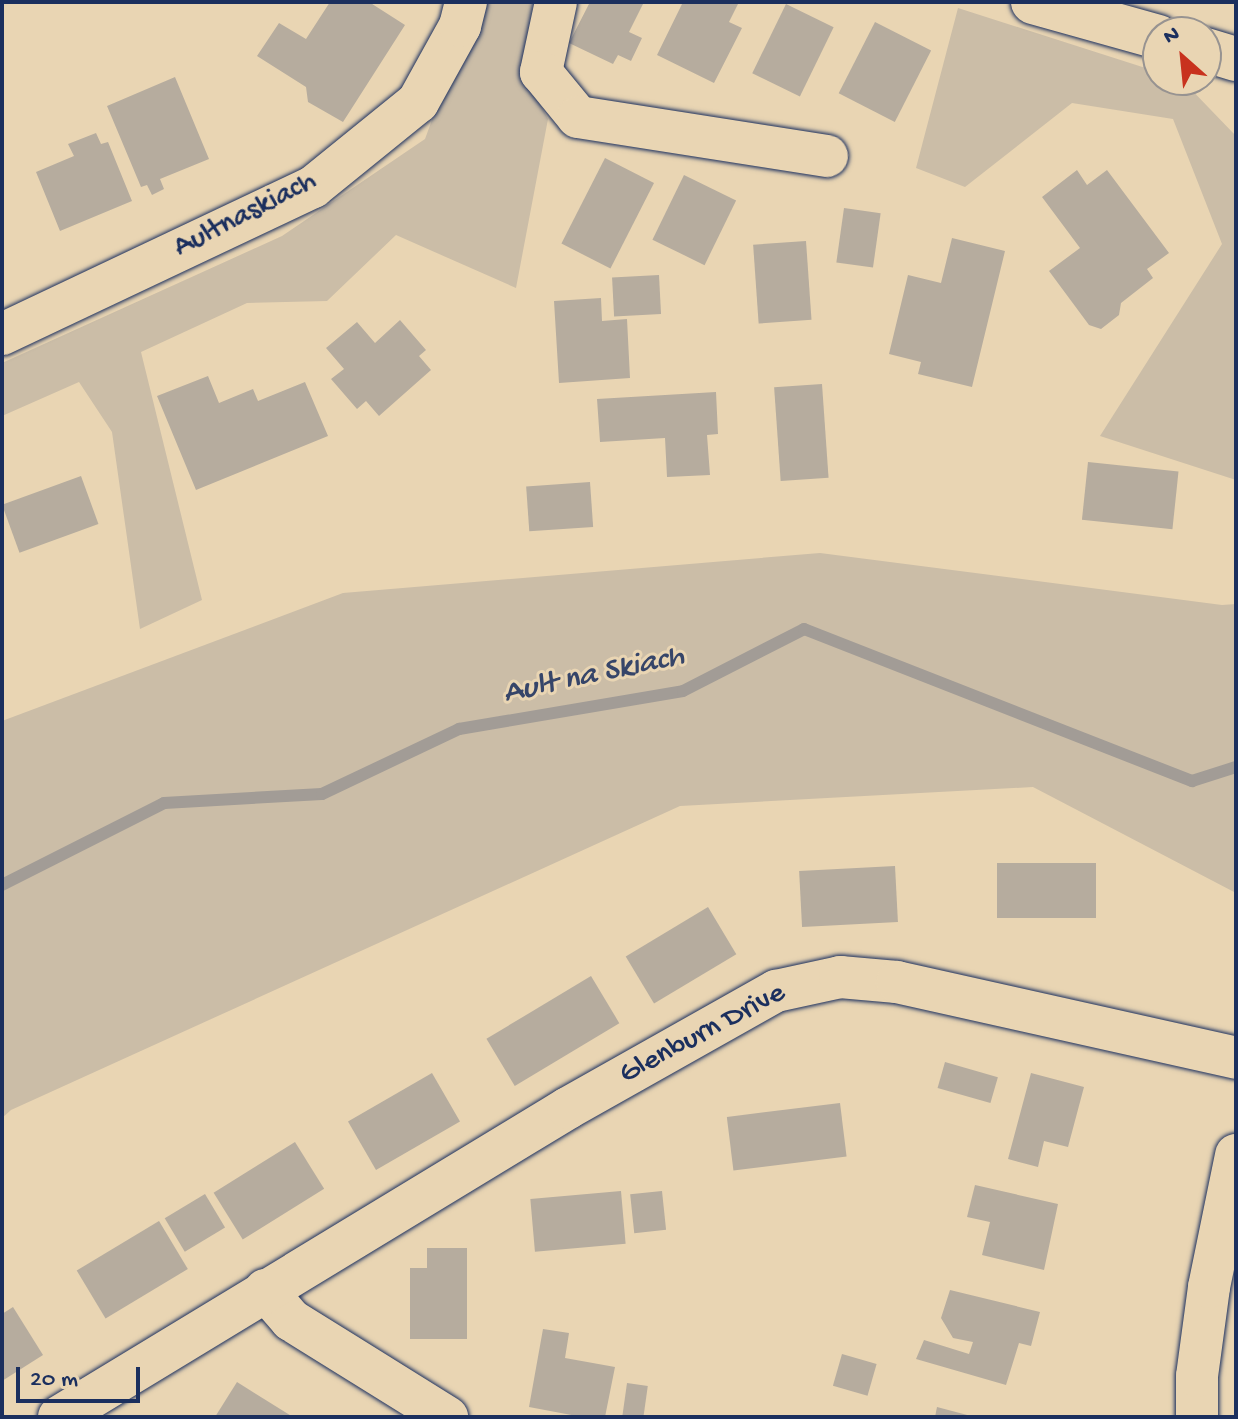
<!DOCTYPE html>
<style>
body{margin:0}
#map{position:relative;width:1238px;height:1419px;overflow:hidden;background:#e9d5b3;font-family:"Gochi Hand",sans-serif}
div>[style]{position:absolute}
.green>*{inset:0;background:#cbbda7}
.stream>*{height:12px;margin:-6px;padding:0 6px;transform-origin:6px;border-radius:6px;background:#a29c96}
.building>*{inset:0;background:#b6ac9e;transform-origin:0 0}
.roads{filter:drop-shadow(0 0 2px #1b2f5e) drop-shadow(0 0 2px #1b2f5e)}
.minor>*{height:42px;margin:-21px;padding:0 21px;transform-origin:21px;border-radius:21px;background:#e9d5b3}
.secondary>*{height:44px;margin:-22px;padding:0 22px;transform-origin:22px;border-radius:22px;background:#e9d5b3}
span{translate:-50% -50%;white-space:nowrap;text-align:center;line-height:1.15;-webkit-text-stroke:6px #e9d5b3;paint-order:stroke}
.street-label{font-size:30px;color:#1b2f5e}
.water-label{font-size:32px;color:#364569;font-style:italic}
.frame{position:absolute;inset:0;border:4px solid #1b2f5e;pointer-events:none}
.north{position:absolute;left:1142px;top:16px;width:80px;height:80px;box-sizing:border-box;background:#e9d5b3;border:2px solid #979391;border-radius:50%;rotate:333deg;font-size:22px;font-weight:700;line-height:32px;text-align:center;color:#1b2f5e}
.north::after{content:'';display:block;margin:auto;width:28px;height:36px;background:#c8321e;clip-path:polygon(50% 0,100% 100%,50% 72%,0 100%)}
.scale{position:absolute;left:16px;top:1367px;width:124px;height:36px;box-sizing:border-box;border:4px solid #1b2f5e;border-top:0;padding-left:10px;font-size:24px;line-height:28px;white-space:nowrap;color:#1b2f5e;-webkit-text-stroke:6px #e9d5b3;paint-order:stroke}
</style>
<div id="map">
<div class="green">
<i style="clip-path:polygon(475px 2px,533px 2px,523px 73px,548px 119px,516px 288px,396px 235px,327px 301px,247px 303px,141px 352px,202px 600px,140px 629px,112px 432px,79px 382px,2px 416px,2px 363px,282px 236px,425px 139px)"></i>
<i style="clip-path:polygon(958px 8px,1158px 72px,1158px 80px,1183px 81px,1236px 136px,1236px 480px,1100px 436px,1222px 244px,1173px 119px,1072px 103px,965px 187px,916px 168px)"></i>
<i style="clip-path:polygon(820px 553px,1222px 605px,1236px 604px,1236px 893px,1033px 787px,680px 806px,11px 1110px,2px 1118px,2px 721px,343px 593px)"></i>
</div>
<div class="stream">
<i style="left:2px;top:885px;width:182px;rotate:-26.8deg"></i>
<i style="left:164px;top:803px;width:158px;rotate:-3.3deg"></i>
<i style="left:322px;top:794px;width:152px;rotate:-25.4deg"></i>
<i style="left:459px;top:729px;width:227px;rotate:-9.6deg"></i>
<i style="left:683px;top:691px;width:136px;rotate:-27.1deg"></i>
<i style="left:804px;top:629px;width:417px;rotate:21.4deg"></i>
<i style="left:1192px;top:781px;width:46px;rotate:-17.7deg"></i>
</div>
<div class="building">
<i style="clip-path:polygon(330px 2px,369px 2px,405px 25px,343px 122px,308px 102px,306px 87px,257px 56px,279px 23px,306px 39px)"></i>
<i style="clip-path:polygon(590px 2px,644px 2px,629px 32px,642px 38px,631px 61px,618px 55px,613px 64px,569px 43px)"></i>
<i style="clip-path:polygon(683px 2px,738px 4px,729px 22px,742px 28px,714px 83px,657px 55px)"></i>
<i style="left:786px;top:4px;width:53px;height:77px;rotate:26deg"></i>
<i style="left:875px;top:22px;width:63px;height:80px;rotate:27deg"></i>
<i style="clip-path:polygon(175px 77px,209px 159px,160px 179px,164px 189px,152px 195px,147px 185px,141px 187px,107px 106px)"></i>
<i style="clip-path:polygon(96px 133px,101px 144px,108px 142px,132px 201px,60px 231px,36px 172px,74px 156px,68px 144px)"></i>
<i style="left:605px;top:158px;width:55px;height:96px;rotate:27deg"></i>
<i style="clip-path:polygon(1077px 170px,1087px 185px,1107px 170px,1169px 253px,1147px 269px,1153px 278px,1121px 303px,1119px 315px,1101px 329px,1089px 325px,1049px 271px,1080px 248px,1042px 197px)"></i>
<i style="left:684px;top:175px;width:58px;height:72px;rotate:26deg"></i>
<i style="left:844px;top:208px;width:37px;height:55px;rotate:8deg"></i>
<i style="clip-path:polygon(952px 238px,1005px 251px,972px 387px,918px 374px,921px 362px,889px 354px,908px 275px,941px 283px)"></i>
<i style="left:806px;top:241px;width:79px;height:53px;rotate:86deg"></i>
<i style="left:659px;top:275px;width:39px;height:47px;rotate:87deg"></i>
<i style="clip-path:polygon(601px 298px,602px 321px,627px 319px,630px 378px,559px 383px,554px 301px)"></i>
<i style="clip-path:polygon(400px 320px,426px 350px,419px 356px,431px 370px,379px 416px,366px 401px,357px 409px,331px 379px,344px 369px,326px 348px,357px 322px,375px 343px)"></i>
<i style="clip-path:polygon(208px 376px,219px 403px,253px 389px,258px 401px,305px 382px,328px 436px,196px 490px,157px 396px)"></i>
<i style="left:822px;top:384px;width:94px;height:48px;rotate:86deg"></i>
<i style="clip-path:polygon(716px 392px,718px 434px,707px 435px,710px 475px,667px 477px,665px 438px,600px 442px,597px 399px)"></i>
<i style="left:1088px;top:462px;width:91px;height:58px;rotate:6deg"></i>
<i style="left:81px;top:476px;width:51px;height:84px;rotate:70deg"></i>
<i style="left:590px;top:482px;width:45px;height:64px;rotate:86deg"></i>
<i style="left:1096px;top:863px;width:55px;height:99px;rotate:90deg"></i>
<i style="left:895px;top:866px;width:56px;height:96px;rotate:87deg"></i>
<i style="left:708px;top:907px;width:55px;height:96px;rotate:59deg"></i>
<i style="left:591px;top:976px;width:55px;height:122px;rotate:59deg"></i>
<i style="left:945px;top:1062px;width:55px;height:27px;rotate:16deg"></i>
<i style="left:432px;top:1073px;width:56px;height:97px;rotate:60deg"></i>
<i style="clip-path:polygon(1031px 1073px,1084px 1087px,1068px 1147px,1044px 1141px,1038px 1167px,1008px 1159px)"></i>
<i style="left:840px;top:1103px;width:54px;height:114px;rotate:83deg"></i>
<i style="left:295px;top:1142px;width:55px;height:96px;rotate:58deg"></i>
<i style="clip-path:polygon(975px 1185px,1058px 1204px,1044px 1270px,982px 1255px,990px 1222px,967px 1217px)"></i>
<i style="left:621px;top:1191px;width:53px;height:91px;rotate:85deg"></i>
<i style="left:662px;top:1191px;width:39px;height:32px;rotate:84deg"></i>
<i style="left:205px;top:1194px;width:39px;height:47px;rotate:59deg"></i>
<i style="left:159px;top:1221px;width:56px;height:96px;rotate:59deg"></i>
<i style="clip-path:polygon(427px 1248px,467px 1248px,467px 1339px,410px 1339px,410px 1268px,427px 1268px)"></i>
<i style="clip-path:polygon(950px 1290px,1040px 1312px,1031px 1346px,1019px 1343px,1006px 1385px,916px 1359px,924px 1340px,969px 1354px,973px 1342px,953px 1338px,941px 1318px)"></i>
<i style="clip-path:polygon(13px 1307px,43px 1355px,2px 1381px,2px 1314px)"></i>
<i style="clip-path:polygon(543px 1329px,569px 1333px,565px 1358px,615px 1367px,605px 1417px,582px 1417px,529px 1407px)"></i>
<i style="left:842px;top:1354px;width:36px;height:33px;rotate:16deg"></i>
<i style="clip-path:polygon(237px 1382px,293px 1417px,215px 1417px)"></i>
<i style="left:627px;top:1383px;width:21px;height:35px;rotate:8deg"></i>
<i style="clip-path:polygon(937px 1407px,971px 1416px,971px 1417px,935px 1417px)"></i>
</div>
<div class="roads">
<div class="minor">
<i style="left:556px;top:2px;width:72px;rotate:102.1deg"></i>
<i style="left:541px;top:72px;width:58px;rotate:50.6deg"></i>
<i style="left:578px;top:117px;width:252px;rotate:8.9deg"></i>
<i style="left:2px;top:334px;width:344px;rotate:-25.3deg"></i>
<i style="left:313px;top:187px;width:135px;rotate:-39deg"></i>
<i style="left:418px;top:102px;width:87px;rotate:-61.1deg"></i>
<i style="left:460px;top:26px;width:25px;rotate:-76deg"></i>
<i style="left:265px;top:1290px;width:40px;rotate:49deg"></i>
<i style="left:291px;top:1320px;width:184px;rotate:31.9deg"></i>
<i style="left:59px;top:1417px;width:595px;rotate:-31.26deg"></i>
<i style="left:568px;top:1108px;width:239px;rotate:-29.4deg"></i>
<i style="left:776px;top:991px;width:66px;rotate:-12.3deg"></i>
<i style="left:840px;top:977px;width:57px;rotate:5deg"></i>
<i style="left:897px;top:982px;width:347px;rotate:12.6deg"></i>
<i style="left:1197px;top:1417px;width:41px;rotate:-90deg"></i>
<i style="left:1197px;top:1376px;width:90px;rotate:-82.3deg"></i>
<i style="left:1209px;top:1287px;width:135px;rotate:-78.4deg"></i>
</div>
<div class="secondary">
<i style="left:1033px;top:2px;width:130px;rotate:15.6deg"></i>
<i style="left:1206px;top:50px;width:31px;rotate:17deg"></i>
</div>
</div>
<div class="street-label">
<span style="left:246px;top:216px;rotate:-27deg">Aultnaskiach</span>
<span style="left:703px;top:1035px;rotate:-28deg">Glenburn Drive</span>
</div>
<div class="water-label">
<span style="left:594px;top:676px;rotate:-12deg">Ault na Skiach</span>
</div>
<div class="frame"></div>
<div class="north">N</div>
<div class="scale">20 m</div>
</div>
